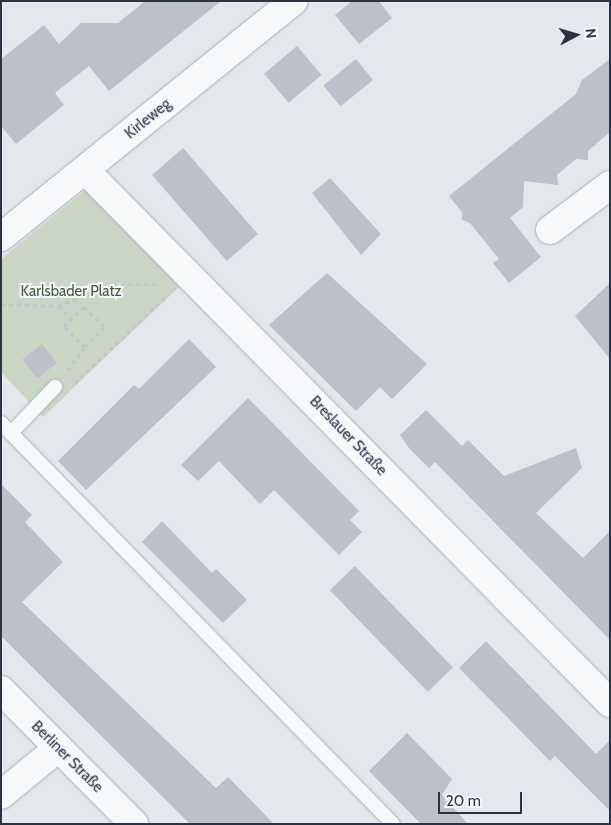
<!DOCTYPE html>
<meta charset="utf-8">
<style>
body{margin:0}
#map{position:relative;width:611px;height:825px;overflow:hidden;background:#e4e7ec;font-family:Cabin,sans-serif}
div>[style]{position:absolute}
.green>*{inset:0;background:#c9d6c5}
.building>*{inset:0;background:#bbc0ca;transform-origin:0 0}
.path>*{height:3px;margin-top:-1.5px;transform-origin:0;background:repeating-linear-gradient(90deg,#c2c5cb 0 4px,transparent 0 8px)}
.roads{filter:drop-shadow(0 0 1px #a9aeb7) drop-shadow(0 0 1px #a9aeb7)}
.service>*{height:14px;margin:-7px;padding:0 7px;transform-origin:7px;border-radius:7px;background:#f7f8fa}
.minor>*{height:28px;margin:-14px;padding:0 14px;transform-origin:14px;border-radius:14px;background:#f7f8fa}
.tertiary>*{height:28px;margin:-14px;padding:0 14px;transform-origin:14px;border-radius:14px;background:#f7f8fa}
span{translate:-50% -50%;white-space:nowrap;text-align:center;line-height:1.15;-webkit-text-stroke:4px #f4f6f9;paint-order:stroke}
.street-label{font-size:15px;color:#2b3445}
.park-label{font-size:15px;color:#3f6138}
.frame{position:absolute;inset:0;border:2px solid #2b3445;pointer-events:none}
.north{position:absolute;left:551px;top:10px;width:50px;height:50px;-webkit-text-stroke:4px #f4f6f9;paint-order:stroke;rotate:84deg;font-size:14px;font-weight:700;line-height:20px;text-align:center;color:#2b3445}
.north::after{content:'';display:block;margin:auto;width:18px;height:22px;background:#2b3445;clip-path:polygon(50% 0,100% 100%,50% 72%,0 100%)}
.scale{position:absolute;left:438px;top:792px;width:84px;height:22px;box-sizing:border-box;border:2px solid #2b3445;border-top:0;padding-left:6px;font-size:15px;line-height:18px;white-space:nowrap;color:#2b3445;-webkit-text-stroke:4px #f4f6f9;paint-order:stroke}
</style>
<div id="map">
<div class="green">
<i style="clip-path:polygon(89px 187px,179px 287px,43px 417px,1px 372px,1px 259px)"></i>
</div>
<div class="building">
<i style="clip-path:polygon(145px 1px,221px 1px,109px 91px,89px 66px,55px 93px,64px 105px,16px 144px,1px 126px,1px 59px,44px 25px,59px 44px,81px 23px,118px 23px)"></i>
<i style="clip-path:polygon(352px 1px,379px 1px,392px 18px,359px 44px,335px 15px)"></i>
<i style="left:297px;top:46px;width:38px;height:43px;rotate:50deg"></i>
<i style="left:356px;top:59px;width:27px;height:42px;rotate:51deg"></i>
<i style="clip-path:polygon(610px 59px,610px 132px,588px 151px,588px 160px,576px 159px,557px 175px,558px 185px,524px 181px,523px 207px,510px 218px,541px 257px,509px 283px,493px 263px,499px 259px,470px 223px,462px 220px,462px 212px,449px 196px,576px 94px,582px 80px)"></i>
<i style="left:183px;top:148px;width:114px;height:41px;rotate:49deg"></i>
<i style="clip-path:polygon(330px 178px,381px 234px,361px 255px,312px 193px)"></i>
<i style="clip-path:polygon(327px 273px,427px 364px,392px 399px,380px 387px,356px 411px,269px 325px)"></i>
<i style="clip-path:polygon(610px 283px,610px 359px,575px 316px)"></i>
<i style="clip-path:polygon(189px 339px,216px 367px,86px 490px,58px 461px,134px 385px,139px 389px)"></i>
<i style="left:42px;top:344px;width:24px;height:25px;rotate:52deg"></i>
<i style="clip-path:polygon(248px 398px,359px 511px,350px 520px,362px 532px,339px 555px,274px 490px,260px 504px,219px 461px,198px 481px,181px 465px)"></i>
<i style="clip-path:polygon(426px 410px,462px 446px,468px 440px,504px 476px,576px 448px,582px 468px,536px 513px,583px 558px,610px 531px,610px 640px,435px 462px,429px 468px,409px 448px,400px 435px)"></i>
<i style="clip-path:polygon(1px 484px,32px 515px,25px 522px,63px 562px,22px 602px,216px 788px,228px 777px,274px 824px,190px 824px,1px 636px)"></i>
<i style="clip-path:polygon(162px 521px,212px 573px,216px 569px,247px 600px,223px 623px,142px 542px)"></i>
<i style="left:355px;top:566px;width:141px;height:35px;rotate:46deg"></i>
<i style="clip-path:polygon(486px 641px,596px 754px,610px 740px,610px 811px,555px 756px,550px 761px,459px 668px)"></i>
<i style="clip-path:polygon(407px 733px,452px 779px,442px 795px,468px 824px,421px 824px,369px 771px)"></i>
</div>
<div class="path">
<i style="left:1px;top:304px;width:57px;rotate:2deg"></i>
<i style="left:58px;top:306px;width:58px;rotate:-22.2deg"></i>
<i style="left:112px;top:284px;width:45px"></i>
<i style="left:58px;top:306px;width:18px;rotate:41deg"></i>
<i style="left:84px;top:307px;width:28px;rotate:45deg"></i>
<i style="left:104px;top:327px;width:28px;rotate:134deg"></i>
<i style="left:85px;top:347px;width:30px;rotate:-135deg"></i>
<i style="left:64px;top:326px;width:28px;rotate:-44deg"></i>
<i style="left:68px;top:370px;width:29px;rotate:-54deg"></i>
<i style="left:75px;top:383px;width:129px;rotate:-43.7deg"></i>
</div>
<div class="roads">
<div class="service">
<i style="left:1px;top:423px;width:561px;rotate:45.65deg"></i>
<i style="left:11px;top:433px;width:64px;rotate:-46.3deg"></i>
</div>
<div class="minor">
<i style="left:85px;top:170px;width:748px;rotate:45.43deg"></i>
<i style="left:550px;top:230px;width:75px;rotate:-36.9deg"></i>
<i style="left:1px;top:690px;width:189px;rotate:45.2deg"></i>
<i style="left:1px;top:795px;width:74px;rotate:-39.5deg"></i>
</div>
<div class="tertiary">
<i style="left:1px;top:237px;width:376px;rotate:-38.9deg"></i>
</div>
</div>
<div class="street-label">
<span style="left:148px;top:119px;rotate:-39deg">Kirleweg</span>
<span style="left:348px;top:436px;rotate:46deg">Breslauer Straße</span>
<span style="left:67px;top:757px;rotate:45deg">Berliner Straße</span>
</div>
<div class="park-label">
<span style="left:71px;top:292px">Karlsbader Platz</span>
</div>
<div class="frame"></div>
<div class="north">N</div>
<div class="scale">20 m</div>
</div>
